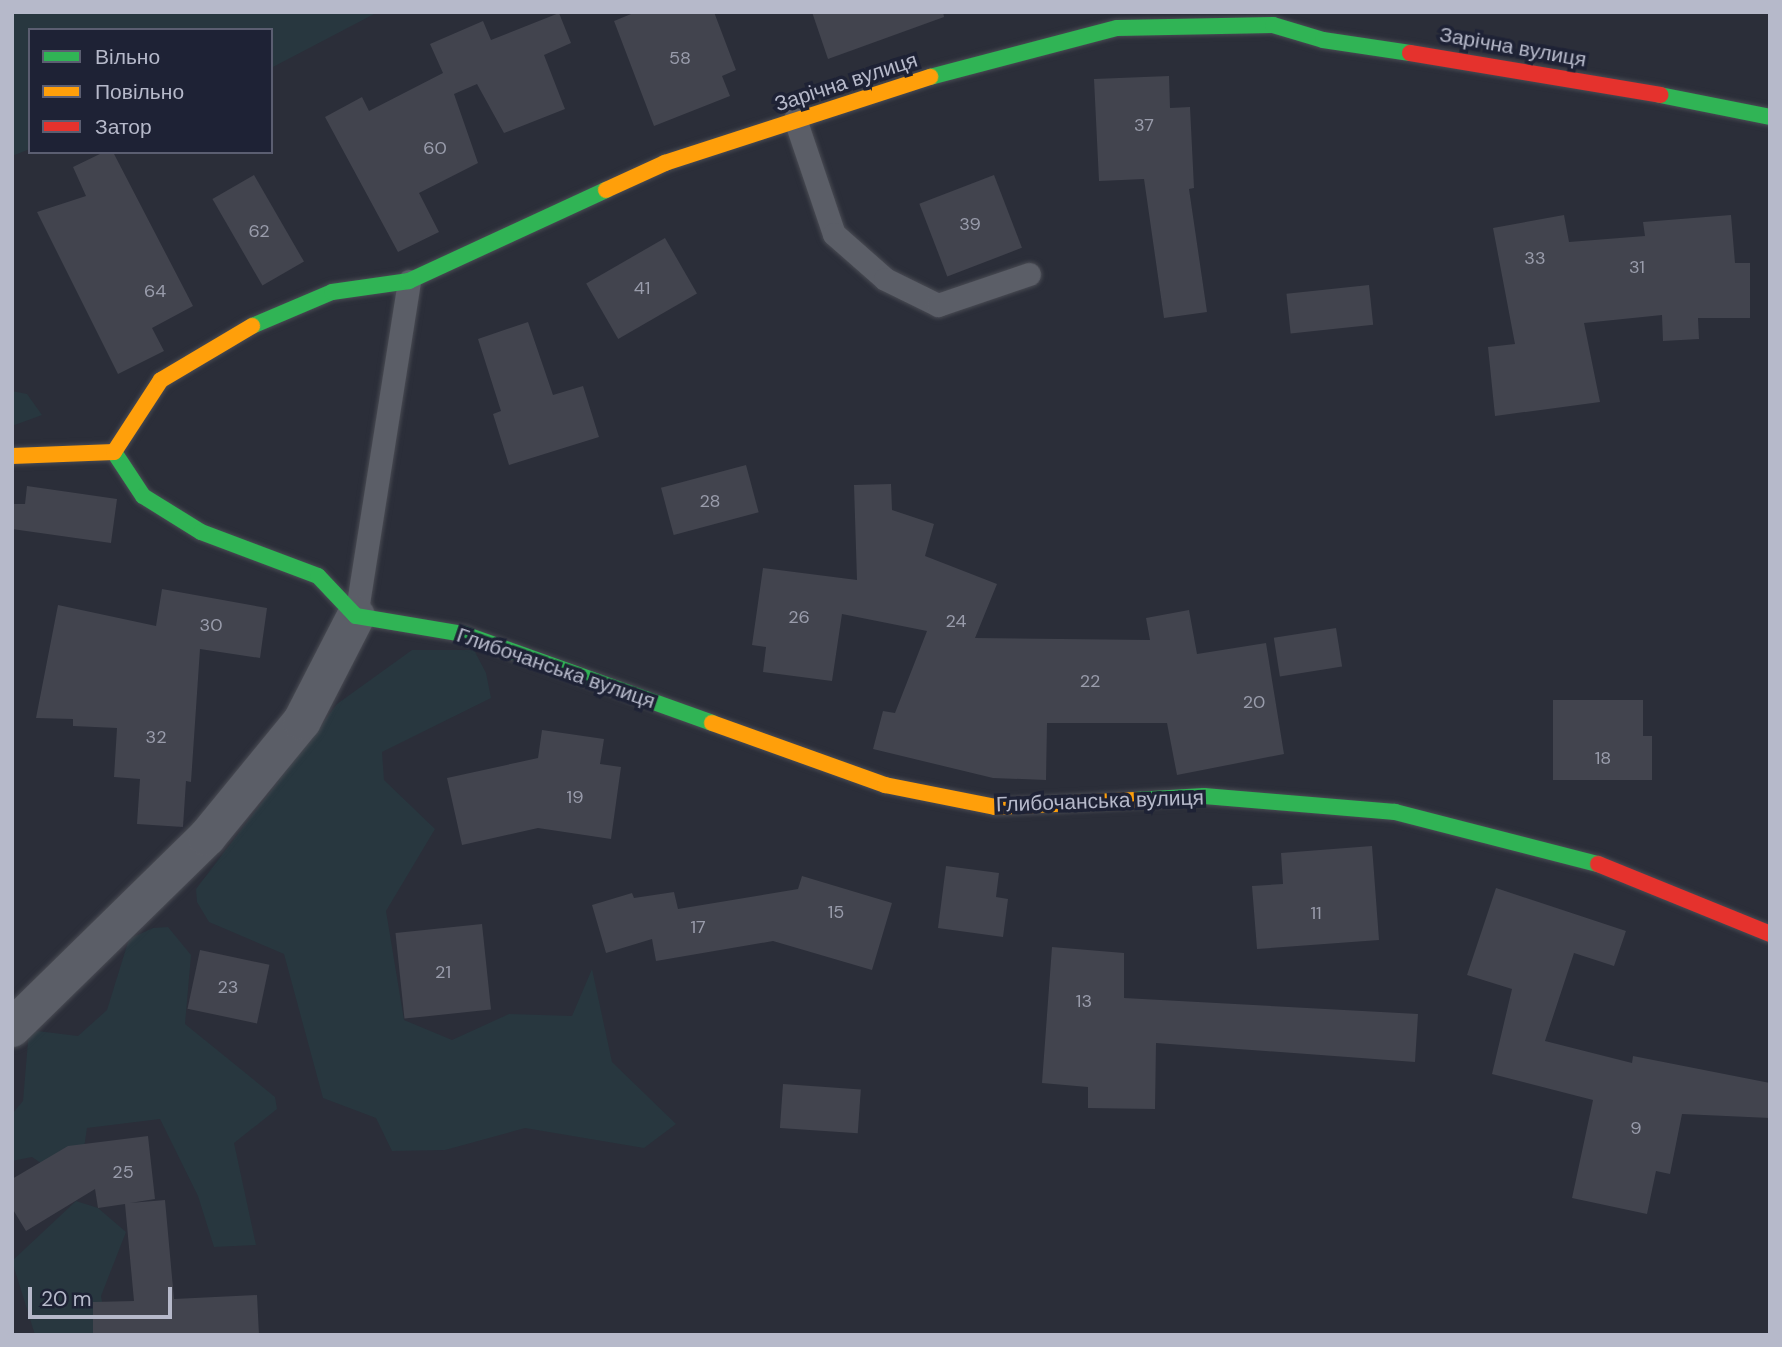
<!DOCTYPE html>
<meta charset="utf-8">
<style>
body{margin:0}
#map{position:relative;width:1782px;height:1347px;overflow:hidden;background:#2b2e39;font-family:"DM Sans",sans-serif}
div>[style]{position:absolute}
.green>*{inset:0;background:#28373f}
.building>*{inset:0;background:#42444e;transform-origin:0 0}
.roads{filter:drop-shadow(0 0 2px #494b53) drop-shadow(0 0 2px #494b53)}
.lane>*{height:23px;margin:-11.5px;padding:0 11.5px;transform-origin:11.5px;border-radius:11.5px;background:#5b5e67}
.street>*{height:38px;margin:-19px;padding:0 19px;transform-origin:19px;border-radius:19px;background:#5b5e67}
.fast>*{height:16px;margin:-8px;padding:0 8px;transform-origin:8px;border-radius:8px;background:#30b455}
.slow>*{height:16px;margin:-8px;padding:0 8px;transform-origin:8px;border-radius:8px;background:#ff9f0a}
.jam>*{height:16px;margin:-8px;padding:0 8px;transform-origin:8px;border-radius:8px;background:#e5322d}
span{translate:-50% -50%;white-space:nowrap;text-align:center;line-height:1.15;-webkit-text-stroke:7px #1e2235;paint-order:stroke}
.number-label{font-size:18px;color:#999cab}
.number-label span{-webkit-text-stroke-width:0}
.street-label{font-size:21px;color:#b6b9ca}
.frame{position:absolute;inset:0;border:14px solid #b6b9ca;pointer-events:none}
.legend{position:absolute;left:28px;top:28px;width:245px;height:126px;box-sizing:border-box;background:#1e2235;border:2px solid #5b5e71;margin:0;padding:9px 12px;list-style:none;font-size:21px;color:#b6b9ca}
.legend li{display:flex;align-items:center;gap:14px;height:35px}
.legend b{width:35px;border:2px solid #5b5e71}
.scale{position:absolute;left:28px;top:1287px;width:144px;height:32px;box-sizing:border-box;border:4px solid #b6b9ca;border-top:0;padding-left:9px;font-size:21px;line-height:24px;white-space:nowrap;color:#b6b9ca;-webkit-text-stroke:5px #1e2235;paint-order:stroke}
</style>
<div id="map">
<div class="green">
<i style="clip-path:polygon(12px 12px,378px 12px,271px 68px,271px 30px,30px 30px,30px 149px,12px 156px)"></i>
<i style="clip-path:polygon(12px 391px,27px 394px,42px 415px,12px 426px)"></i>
<i style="clip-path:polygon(412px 650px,474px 650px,486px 673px,491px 698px,382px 752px,384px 780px,435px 829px,386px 911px,404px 1020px,452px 1040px,509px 1014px,572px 1016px,592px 969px,612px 1062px,676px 1124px,644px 1148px,525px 1128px,445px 1150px,392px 1151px,376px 1118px,323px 1098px,284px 954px,209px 922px,197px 902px,196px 889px,337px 704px)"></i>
<i style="clip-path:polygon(168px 927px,191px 955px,185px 1024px,275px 1097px,277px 1109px,234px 1143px,256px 1245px,214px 1247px,198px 1196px,160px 1119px,87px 1128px,78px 1188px,32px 1157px,12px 1161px,12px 1114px,23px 1101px,29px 1030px,78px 1036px,107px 1010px,129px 939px,153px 928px)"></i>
<i style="clip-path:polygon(76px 1201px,98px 1208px,126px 1232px,101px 1296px,108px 1335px,35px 1335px,12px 1261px)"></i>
</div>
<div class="building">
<i style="clip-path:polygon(636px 12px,714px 12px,736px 70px,722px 76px,730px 96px,654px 126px,614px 21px)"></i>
<i style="clip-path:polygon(812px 12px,943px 12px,944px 17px,828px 59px)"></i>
<i style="clip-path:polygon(559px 13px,571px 43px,544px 55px,565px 109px,504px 133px,477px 84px,454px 94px,478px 163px,419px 193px,439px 232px,398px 252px,325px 117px,362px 97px,369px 111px,443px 73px,430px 44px,483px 21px,491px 40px)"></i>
<i style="clip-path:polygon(1169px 76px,1170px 108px,1190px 107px,1194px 188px,1189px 189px,1207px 312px,1164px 318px,1144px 179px,1099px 181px,1094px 79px)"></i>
<i style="clip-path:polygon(104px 152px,113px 152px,193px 306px,152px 328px,164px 351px,118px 374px,37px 212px,86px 196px,73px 167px)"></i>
<i style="left:254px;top:175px;width:100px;height:48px;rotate:60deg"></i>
<i style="left:994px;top:175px;width:78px;height:80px;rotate:69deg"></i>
<i style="clip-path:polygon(1564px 215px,1569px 242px,1645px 236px,1643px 222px,1731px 215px,1735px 263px,1750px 263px,1750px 318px,1698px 318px,1699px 339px,1663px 341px,1662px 315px,1584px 323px,1600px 402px,1495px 416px,1488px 347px,1515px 344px,1493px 228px)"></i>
<i style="left:665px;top:238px;width:64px;height:91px;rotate:60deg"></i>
<i style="left:1369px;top:285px;width:40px;height:83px;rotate:84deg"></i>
<i style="clip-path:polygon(528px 322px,553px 395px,583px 386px,599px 437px,509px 465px,493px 414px,501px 411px,478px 339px)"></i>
<i style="left:746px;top:465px;width:49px;height:88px;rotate:75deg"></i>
<i style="clip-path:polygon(891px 484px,892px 510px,934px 524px,925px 556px,997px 584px,975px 638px,1150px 640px,1146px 618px,1189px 610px,1197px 654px,1266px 643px,1284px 754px,1177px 775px,1167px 723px,1047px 723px,1046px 780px,993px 778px,873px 749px,883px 711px,895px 713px,927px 631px,842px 614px,832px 681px,763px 672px,766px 647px,752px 645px,763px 568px,857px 580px,854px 485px)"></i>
<i style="clip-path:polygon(27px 486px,117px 499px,111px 543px,12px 529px,12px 504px,25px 504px)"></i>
<i style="clip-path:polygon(162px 589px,267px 608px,260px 658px,200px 649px,191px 782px,186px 781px,183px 827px,137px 824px,140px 779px,114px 777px,117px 728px,73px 726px,73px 719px,36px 718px,58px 605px,156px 626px)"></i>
<i style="left:1336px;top:628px;width:39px;height:63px;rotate:81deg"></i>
<i style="clip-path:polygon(1553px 700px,1643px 700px,1643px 736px,1652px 736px,1652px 780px,1553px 780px)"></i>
<i style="clip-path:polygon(542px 730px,604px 739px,600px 764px,621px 767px,611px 839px,538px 828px,462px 845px,447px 778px,538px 758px)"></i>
<i style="clip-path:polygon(1372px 846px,1379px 940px,1257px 949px,1252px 886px,1283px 884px,1281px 853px)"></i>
<i style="clip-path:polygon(946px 866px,999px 873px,996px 897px,1008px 899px,1003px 937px,938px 928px)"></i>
<i style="clip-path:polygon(802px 876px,892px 903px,872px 970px,773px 941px,656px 961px,652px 939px,606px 953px,592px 905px,632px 893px,634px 898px,674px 892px,678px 909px,798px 889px)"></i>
<i style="clip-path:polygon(1496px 888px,1626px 931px,1614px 966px,1574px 953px,1545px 1041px,1632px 1063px,1633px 1056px,1770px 1083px,1770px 1118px,1682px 1114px,1670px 1174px,1656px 1171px,1647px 1214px,1572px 1198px,1593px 1100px,1492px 1074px,1512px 989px,1467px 975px)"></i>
<i style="left:482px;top:924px;width:86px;height:87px;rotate:84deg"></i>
<i style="clip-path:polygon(1052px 947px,1124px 953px,1124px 998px,1418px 1014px,1415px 1062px,1156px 1043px,1155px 1109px,1088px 1108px,1088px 1087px,1042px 1083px)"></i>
<i style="left:200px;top:950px;width:71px;height:60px;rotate:12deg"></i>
<i style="left:783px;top:1084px;width:78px;height:44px;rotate:4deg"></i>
<i style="clip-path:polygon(148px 1136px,155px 1199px,130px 1203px,165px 1200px,174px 1299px,257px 1295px,259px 1335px,93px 1335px,93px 1302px,134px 1301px,125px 1204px,98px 1208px,95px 1189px,26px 1231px,12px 1208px,12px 1179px,68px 1146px)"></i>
</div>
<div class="roads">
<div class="lane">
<i style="left:795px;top:119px;width:121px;rotate:71.3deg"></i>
<i style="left:834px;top:234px;width:68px;rotate:41.4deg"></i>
<i style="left:885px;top:279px;width:59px;rotate:26.1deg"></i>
<i style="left:938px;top:305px;width:96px;rotate:-18.8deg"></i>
<i style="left:356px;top:616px;width:339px;rotate:-81deg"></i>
</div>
<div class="street">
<i style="left:12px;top:1028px;width:273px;rotate:-44.4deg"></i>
<i style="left:207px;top:837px;width:150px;rotate:-50.7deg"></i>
<i style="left:302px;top:721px;width:118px;rotate:-62.8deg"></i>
</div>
<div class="fast">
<i style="left:930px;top:77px;width:193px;rotate:-14.7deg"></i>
<i style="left:1117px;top:28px;width:156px;rotate:-1.1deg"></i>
<i style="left:1273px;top:25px;width:52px;rotate:16.7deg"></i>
<i style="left:1323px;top:40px;width:88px;rotate:8.5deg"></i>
<i style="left:1660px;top:95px;width:112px;rotate:11.3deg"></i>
<i style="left:252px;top:326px;width:87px;rotate:-23deg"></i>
<i style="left:332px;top:292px;width:78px;rotate:-8.1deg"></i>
<i style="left:409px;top:281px;width:217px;rotate:-24.8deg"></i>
<i style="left:114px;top:452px;width:53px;rotate:56.6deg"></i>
<i style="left:143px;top:496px;width:68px;rotate:31.8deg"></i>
<i style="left:201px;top:532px;width:125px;rotate:20.6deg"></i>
<i style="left:318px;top:576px;width:55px;rotate:46.5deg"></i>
<i style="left:356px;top:616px;width:109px;rotate:9.5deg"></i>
<i style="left:464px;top:634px;width:263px;rotate:19.7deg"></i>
<i style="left:1135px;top:800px;width:69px;rotate:-3.3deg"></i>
<i style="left:1204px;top:796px;width:192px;rotate:4.8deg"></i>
<i style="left:1395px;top:812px;width:210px;rotate:14.4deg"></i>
</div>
<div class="slow">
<i style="left:606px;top:190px;width:65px;rotate:-24.6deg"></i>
<i style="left:665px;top:163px;width:279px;rotate:-18deg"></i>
<i style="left:12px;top:456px;width:102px;rotate:-2.2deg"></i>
<i style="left:114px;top:452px;width:86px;rotate:-56.9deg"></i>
<i style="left:161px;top:380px;width:106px;rotate:-30.7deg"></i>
<i style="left:712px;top:723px;width:184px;rotate:19.7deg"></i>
<i style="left:885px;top:785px;width:112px;rotate:11.3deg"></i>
<i style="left:995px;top:807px;width:140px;rotate:-2.9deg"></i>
</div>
<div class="jam">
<i style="left:1410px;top:53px;width:254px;rotate:9.5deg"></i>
<i style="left:1598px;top:864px;width:186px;rotate:22.1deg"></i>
</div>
</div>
<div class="number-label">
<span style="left:680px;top:58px">58</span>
<span style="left:1144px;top:125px">37</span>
<span style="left:435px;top:148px">60</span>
<span style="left:970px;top:224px">39</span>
<span style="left:259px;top:231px">62</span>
<span style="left:1535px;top:258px">33</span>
<span style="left:1637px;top:267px">31</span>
<span style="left:642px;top:288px">41</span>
<span style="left:155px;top:291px">64</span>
<span style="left:710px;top:501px">28</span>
<span style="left:799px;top:617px">26</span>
<span style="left:956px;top:621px">24</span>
<span style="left:211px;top:625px">30</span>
<span style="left:1090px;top:681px">22</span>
<span style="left:1254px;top:702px">20</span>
<span style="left:156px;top:737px">32</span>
<span style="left:1603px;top:758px">18</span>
<span style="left:575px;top:797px">19</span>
<span style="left:836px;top:912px">15</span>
<span style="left:1316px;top:913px">11</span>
<span style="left:698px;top:927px">17</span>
<span style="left:443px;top:972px">21</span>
<span style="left:228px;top:987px">23</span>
<span style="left:1084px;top:1001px">13</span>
<span style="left:1636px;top:1128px">9</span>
<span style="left:123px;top:1172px">25</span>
</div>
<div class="street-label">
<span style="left:1513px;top:47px;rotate:10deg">Зарічна вулиця</span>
<span style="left:846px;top:82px;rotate:-18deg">Зарічна вулиця</span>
<span style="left:556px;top:668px;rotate:19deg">Глибочанська вулиця</span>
<span style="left:1100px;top:801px;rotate:-2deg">Глибочанська вулиця</span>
</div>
<div class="frame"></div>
<ul class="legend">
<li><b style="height:9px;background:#30b455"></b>Вільно</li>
<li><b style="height:9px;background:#ff9f0a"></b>Повільно</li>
<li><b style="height:9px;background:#e5322d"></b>Затор</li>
</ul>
<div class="scale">20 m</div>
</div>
